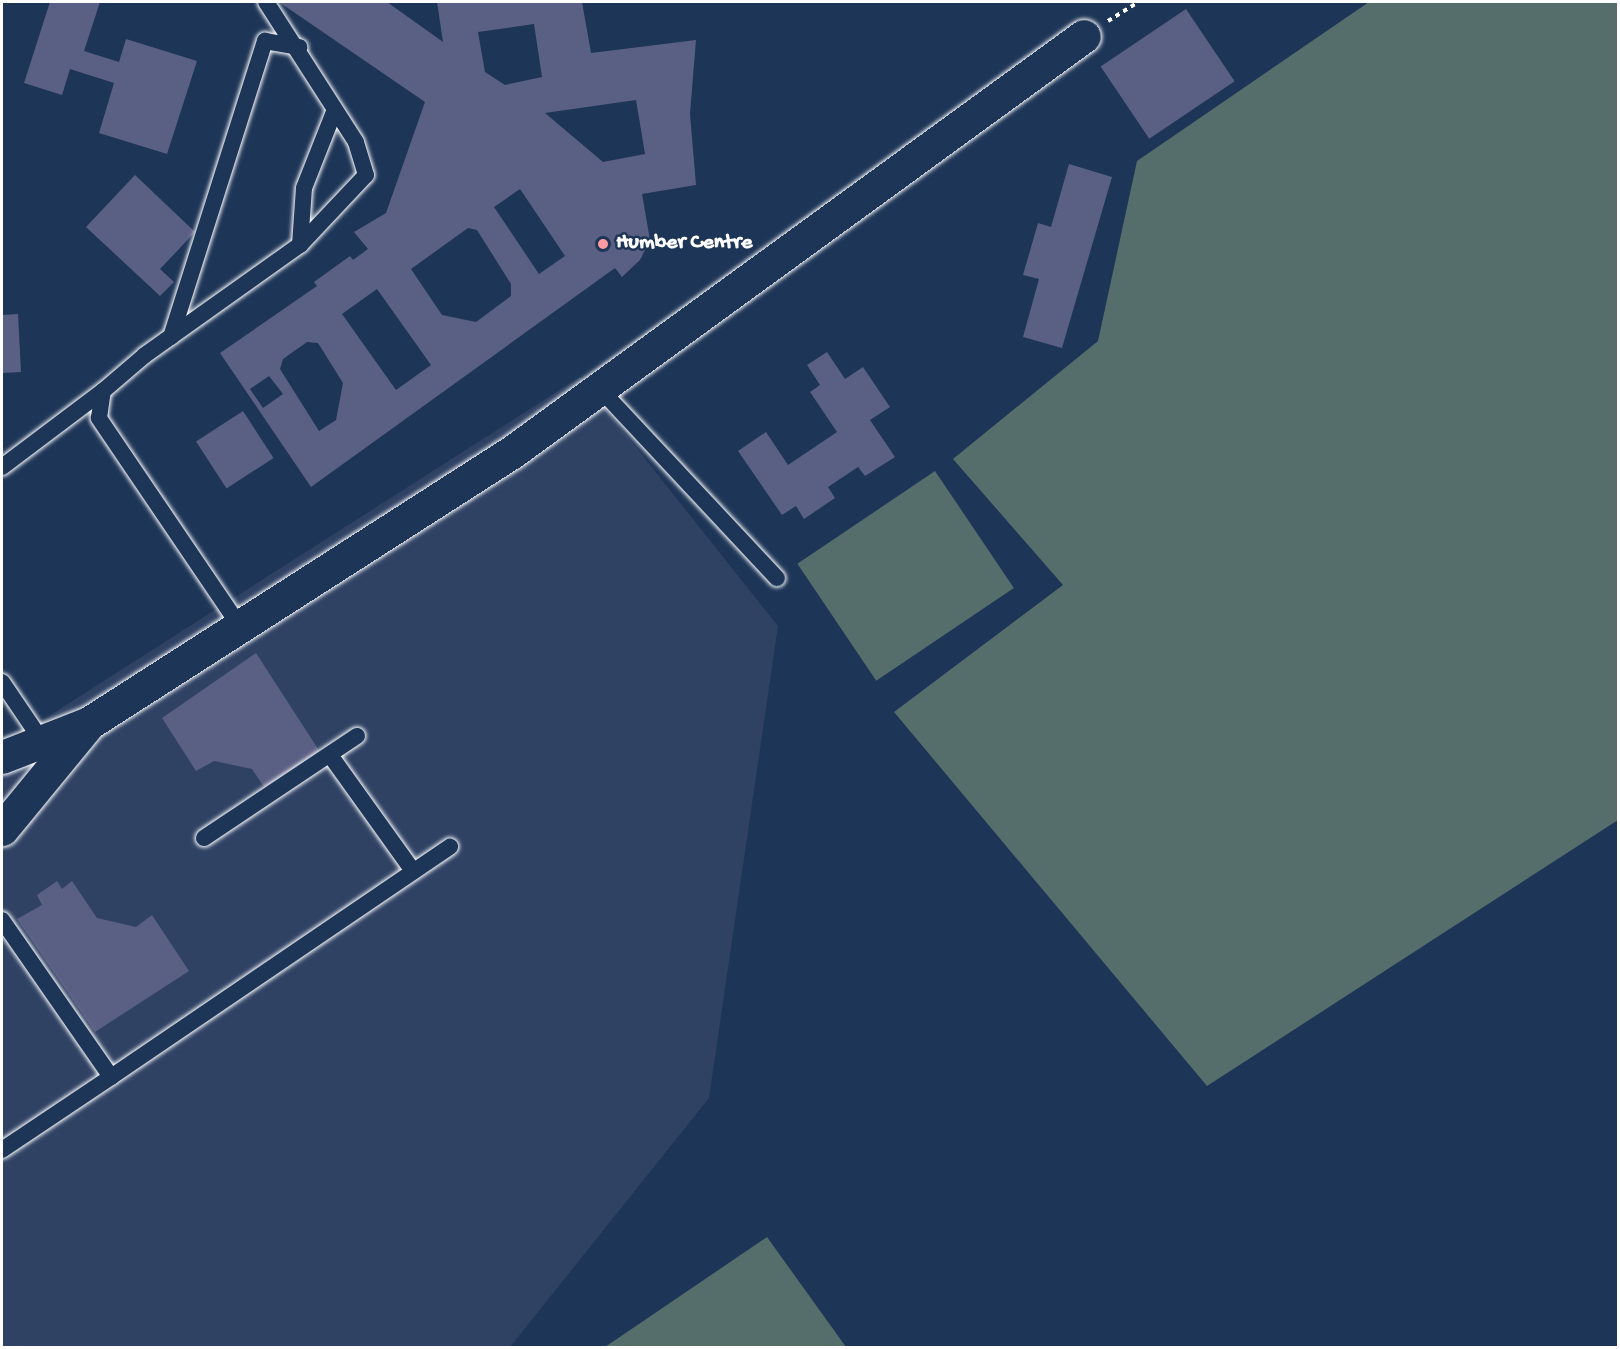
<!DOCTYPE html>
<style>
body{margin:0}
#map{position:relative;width:1620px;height:1349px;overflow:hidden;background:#1d3557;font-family:"Gochi Hand",sans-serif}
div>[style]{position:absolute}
.built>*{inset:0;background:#2f4264}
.green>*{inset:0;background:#556e6b;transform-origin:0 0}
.building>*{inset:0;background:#5a5f84;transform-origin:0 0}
.path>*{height:4px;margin-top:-2px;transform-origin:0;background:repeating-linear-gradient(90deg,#fff 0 4.5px,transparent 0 9px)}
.roads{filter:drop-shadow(0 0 2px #fff) drop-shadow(0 0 2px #fff)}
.lane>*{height:16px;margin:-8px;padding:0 8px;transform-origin:8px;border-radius:8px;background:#1d3557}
.street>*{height:33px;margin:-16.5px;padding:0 16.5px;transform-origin:16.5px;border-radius:16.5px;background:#1d3557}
.dots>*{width:16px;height:16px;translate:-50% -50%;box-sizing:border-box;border:3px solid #1d3557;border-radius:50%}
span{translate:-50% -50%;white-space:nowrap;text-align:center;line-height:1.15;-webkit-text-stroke:5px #1d3557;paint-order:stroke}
.poi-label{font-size:22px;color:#fff;font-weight:700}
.left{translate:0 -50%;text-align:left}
.frame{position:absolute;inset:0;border:3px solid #fff;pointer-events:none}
</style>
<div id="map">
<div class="built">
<i style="clip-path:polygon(580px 377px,778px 626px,709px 1098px,510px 1347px,2px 1347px,2px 746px)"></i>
</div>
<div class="green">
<i style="clip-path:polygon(1369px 2px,1618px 2px,1618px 820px,1207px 1086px,894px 712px,1063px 585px,953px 459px,1098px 341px,1137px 161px)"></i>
<i style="left:935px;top:471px;width:141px;height:166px;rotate:56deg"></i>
<i style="clip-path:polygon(767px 1237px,846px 1347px,605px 1347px)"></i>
</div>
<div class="building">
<i style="clip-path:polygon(50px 2px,100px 2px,84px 51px,119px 62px,126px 39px,197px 61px,167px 154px,99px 133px,114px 83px,70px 69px,62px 95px,24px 83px)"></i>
<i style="clip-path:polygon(evenodd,279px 2px,387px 2px,443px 42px,437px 2px,582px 2px,591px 53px,696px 40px,690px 114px,696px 185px,642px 194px,650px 240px,640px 260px,622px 277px,615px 268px,311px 487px,220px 353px,317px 286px,314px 282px,350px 256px,353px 260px,368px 249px,354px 232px,386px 213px,425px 102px,279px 2px,534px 24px,542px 77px,505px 85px,485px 72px,478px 32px,534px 24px,279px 2px,636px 100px,645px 154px,603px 162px,545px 113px,636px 100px,279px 2px,520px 189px,565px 256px,539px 274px,494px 207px,520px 189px,279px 2px,468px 228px,477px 230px,511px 284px,511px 296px,476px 322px,442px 315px,411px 269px,468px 228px,279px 2px,377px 289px,431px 365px,396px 390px,342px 314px,377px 289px,279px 2px,307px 342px,318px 343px,343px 383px,336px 420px,319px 431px,280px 369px,283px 359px,307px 342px,279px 2px,269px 376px,283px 394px,263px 408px,250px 389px,269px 376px)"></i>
<i style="left:1186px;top:9px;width:87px;height:103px;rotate:56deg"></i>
<i style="clip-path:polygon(1069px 164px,1112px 177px,1062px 348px,1023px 337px,1039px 279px,1023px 275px,1038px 223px,1051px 227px)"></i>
<i style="clip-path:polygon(135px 175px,195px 232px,160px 269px,174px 282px,160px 296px,86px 227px)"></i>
<i style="clip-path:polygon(18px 314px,21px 372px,2px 373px,2px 315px)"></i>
<i style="clip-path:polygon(827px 352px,845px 379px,863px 367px,890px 407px,870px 420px,895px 457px,865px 476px,858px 467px,828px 487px,835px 498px,804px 519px,796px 506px,782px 515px,738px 451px,766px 432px,788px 465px,837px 432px,810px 392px,820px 385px,807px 365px)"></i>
<i style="left:243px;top:411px;width:56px;height:56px;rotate:57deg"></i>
<i style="clip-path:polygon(256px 653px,320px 752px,264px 787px,252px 769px,214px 761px,196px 771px,162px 718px)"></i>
<i style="clip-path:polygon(57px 881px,62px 889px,72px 881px,97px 918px,136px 927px,152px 915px,189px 971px,95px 1032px,17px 919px,42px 905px,37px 895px)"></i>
</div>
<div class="path">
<i style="left:1108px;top:21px;width:36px;rotate:-32deg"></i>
</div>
<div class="roads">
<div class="lane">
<i style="left:300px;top:245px;width:57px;rotate:-86deg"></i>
<i style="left:304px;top:188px;width:82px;rotate:-68.5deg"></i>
<i style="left:171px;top:337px;width:311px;rotate:-72.4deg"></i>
<i style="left:265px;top:41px;width:35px;rotate:10deg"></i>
<i style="left:600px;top:389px;width:259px;rotate:46.9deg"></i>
<i style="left:2px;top:467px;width:126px;rotate:-37deg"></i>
<i style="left:241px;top:628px;width:254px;rotate:-124.1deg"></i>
<i style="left:99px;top:418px;width:27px;rotate:-82deg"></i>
<i style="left:103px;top:391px;width:55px;rotate:-40.6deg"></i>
<i style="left:145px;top:355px;width:190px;rotate:-35.4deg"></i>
<i style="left:300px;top:245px;width:96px;rotate:-46.7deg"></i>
<i style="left:366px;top:175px;width:34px;rotate:-107deg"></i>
<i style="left:356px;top:142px;width:166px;rotate:-122.7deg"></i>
<i style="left:2px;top:682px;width:71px;rotate:55.9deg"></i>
<i style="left:330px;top:755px;width:143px;rotate:54.4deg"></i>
<i style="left:204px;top:838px;width:184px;rotate:-33.7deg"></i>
<i style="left:2px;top:920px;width:191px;rotate:55.2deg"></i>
<i style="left:111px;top:1077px;width:410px;rotate:-34.2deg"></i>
<i style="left:2px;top:1150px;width:131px;rotate:-33.8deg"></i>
</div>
<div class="street">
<i style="left:2px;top:757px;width:93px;rotate:-21.3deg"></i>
<i style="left:89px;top:723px;width:502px;rotate:-32.65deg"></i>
<i style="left:512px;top:452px;width:707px;rotate:-36.03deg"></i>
<i style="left:2px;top:829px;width:137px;rotate:-50.6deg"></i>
</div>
</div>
<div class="dots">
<i style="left:603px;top:244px;background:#ff9aa2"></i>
</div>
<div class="poi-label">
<span class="left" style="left:616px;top:244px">Humber Centre</span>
</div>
<div class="frame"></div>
</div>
